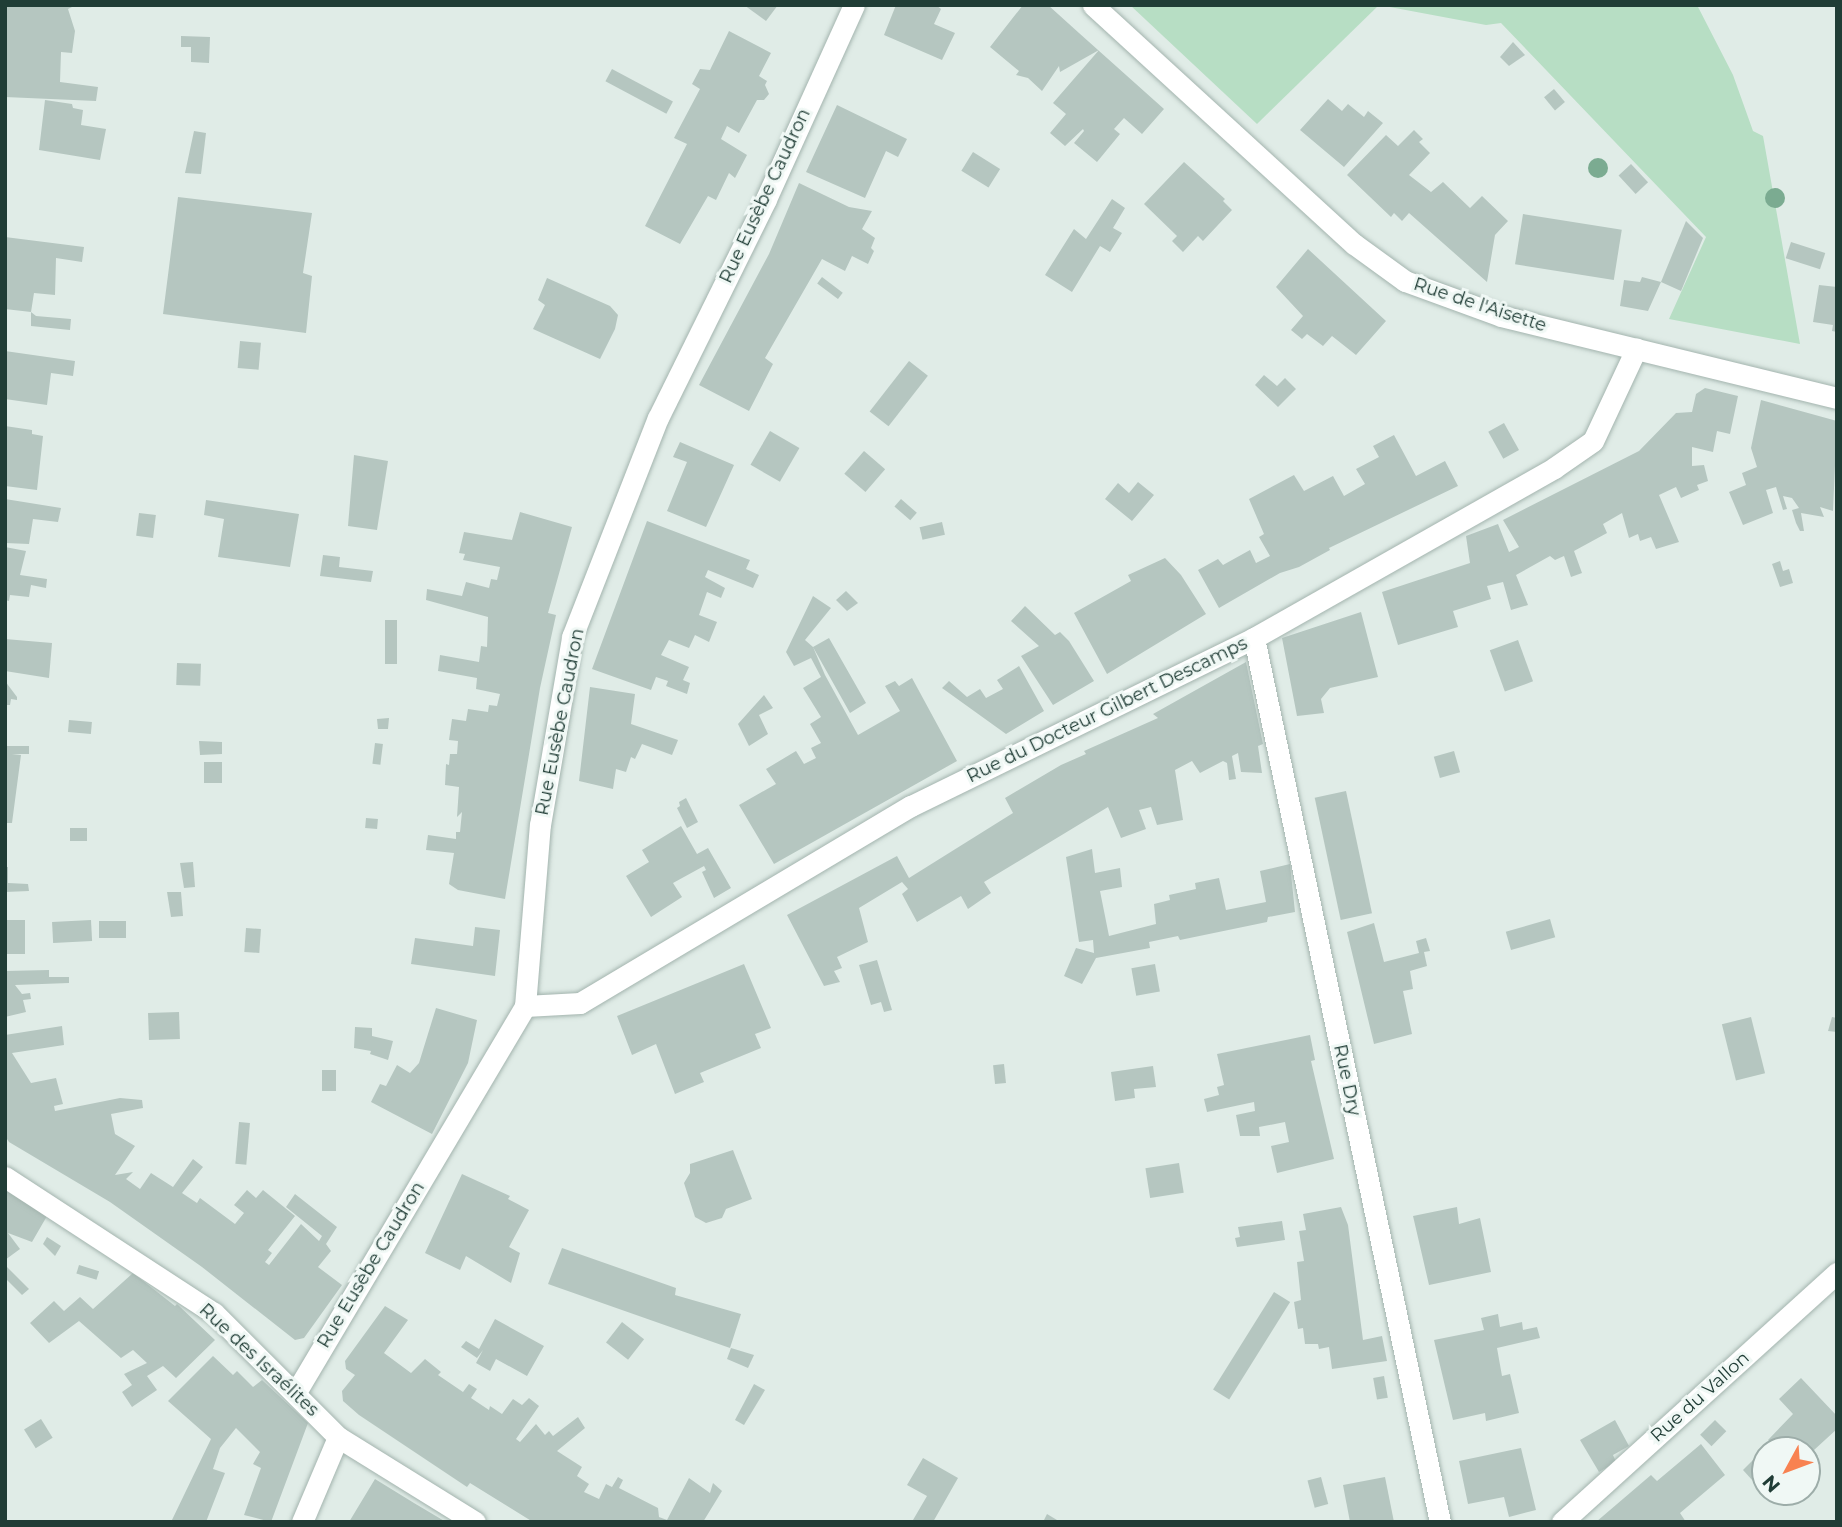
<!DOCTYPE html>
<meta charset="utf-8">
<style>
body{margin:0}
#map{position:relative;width:1842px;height:1527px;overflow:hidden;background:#e0ece7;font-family:Montserrat,sans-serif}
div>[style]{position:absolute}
.green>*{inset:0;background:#b7dec4}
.building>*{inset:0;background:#b5c6c0;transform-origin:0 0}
.roads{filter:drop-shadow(0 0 2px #a3b4ae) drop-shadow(0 0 2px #a3b4ae)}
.minor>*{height:21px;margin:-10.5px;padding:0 10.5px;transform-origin:10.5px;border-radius:10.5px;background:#fff}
.tertiary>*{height:21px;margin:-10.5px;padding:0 10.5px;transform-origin:10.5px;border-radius:10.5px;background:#fff}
.trees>*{width:20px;height:20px;margin:-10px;border-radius:50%;background:#7bab91}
span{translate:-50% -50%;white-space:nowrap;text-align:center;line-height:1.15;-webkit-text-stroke:6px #f0f8f5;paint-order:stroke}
.street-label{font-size:18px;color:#203d36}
.frame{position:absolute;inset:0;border:7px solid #203d36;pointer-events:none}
.north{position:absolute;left:1751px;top:1436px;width:70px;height:70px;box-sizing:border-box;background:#f0f8f5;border:2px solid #9dada9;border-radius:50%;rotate:229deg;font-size:19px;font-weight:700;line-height:28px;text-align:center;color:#203d36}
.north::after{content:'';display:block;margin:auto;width:24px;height:32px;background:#f88251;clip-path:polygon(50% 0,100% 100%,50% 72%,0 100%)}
</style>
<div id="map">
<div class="green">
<i style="clip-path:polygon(1130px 5px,1379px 5px,1257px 124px)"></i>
<i style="clip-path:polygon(1379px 5px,1697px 5px,1733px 75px,1753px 131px,1763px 136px,1800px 344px,1669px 319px,1706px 237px,1501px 23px,1486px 25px)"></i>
</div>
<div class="building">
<i style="clip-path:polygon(5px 5px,76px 5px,68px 9px,75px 31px,72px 53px,61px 52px,60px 82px,98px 87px,96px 101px,5px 97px)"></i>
<i style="clip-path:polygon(744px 5px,778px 5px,766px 21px)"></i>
<i style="clip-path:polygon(896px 5px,936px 5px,941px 9px,934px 24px,955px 33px,942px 60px,884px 35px)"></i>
<i style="clip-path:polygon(1023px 5px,1048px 5px,1079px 33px,1164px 109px,1142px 134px,1124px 118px,1114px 129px,1120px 134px,1097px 162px,1074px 143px,1084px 131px,1083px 129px,1065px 146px,1050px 133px,1066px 114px,1053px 103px,1099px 50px,1060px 72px,1059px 66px,1042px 91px,1028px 78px,1016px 75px,1019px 71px,990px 47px)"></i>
<i style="clip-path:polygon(729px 31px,771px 53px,759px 76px,767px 81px,765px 85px,769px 94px,764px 100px,757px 100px,739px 133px,727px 126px,721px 139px,747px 155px,735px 178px,729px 173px,716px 200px,708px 196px,680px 244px,645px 226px,687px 144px,674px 138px,700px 89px,692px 84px,700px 69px,710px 70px)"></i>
<i style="clip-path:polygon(181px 36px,210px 37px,209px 63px,191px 62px,191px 47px,181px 47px)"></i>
<i style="clip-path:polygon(1513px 42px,1525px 55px,1509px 66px,1500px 57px)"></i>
<i style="left:612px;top:69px;width:69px;height:14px;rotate:28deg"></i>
<i style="left:1554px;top:89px;width:17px;height:13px;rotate:50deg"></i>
<i style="clip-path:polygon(1328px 99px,1342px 111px,1348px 104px,1364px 117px,1368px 111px,1383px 123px,1344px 167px,1300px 130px)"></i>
<i style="clip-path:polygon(45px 100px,72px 104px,73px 108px,83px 110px,81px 125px,106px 129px,100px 160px,39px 150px)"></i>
<i style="clip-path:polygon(837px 105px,907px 139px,898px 157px,886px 151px,865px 198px,806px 172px)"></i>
<i style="clip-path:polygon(1414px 130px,1423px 139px,1419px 142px,1430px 153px,1409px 175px,1431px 192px,1443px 182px,1470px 208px,1482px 196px,1508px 221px,1495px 235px,1487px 282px,1409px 213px,1402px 221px,1394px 213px,1391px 217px,1347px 175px,1386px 135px,1398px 146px)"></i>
<i style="clip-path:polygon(194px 131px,206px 133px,201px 174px,185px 173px)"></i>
<i style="left:973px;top:152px;width:32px;height:22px;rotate:32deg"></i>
<i style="clip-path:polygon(1184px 162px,1225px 199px,1223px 201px,1232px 210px,1203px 241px,1198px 236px,1183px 252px,1172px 241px,1177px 236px,1144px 204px)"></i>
<i style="left:1631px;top:164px;width:25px;height:17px;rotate:47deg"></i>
<i style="clip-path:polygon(799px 183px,849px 207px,872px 211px,862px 229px,875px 238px,871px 248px,874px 251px,868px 264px,852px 256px,845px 271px,822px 259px,765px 358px,773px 364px,749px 411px,699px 385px,769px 254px)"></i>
<i style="clip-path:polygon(178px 197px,312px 213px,303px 273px,312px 276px,306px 333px,163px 314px)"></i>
<i style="clip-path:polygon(1112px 199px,1125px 208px,1113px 228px,1122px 233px,1110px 252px,1100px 246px,1072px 292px,1045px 275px,1074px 229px,1086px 239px)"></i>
<i style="left:1523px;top:214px;width:100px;height:51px;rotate:9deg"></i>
<i style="clip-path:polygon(1686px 221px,1703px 238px,1681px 291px,1661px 282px)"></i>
<i style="clip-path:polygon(5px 237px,84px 247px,82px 262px,56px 258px,55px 295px,34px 293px,31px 312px,5px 309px)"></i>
<i style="left:1791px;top:242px;width:36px;height:17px;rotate:18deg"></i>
<i style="clip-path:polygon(1308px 249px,1386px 321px,1356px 355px,1332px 336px,1323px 346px,1307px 334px,1302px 339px,1291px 330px,1303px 316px,1276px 287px)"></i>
<i style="left:822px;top:277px;width:26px;height:8px;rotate:37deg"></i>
<i style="clip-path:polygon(1642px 277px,1661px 282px,1648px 311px,1620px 306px,1624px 280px,1640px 282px)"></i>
<i style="clip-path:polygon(547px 278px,610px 306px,618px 315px,615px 329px,600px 359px,533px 329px,545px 305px,538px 300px)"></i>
<i style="clip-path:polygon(1819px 285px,1837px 287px,1837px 332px,1832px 331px,1833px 325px,1813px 322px)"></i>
<i style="clip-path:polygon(31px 312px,36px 316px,71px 319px,70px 330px,31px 326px)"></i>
<i style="left:240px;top:341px;width:21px;height:27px;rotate:5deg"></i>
<i style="clip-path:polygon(5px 351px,75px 361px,73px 376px,51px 373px,47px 405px,5px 399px)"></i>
<i style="left:909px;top:361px;width:24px;height:64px;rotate:38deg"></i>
<i style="clip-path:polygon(1264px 375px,1277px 386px,1285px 378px,1296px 389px,1278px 407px,1255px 385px)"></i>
<i style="clip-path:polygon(1705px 388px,1738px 396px,1730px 434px,1717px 431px,1713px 452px,1692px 447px,1692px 466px,1704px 465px,1708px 481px,1697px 485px,1699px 490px,1681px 498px,1676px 487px,1659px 495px,1679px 542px,1656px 549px,1651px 537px,1640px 541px,1638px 534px,1629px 538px,1622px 513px,1603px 524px,1607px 533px,1574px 551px,1582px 573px,1571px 577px,1564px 556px,1555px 560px,1550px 556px,1516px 575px,1528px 605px,1511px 610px,1503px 582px,1487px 586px,1491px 599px,1453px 611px,1458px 627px,1398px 645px,1382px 592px,1470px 563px,1466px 536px,1498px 524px,1509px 552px,1519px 547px,1503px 520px,1639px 451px,1676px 413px,1692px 412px,1696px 394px)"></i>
<i style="clip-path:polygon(1761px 400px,1837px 421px,1833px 511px,1820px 507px,1824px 517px,1801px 513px,1804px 531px,1800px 531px,1796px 523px,1792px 510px,1799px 508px,1792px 498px,1783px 496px,1787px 509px,1783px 510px,1776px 487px,1766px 490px,1773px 513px,1743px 525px,1729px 492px,1746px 485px,1742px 473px,1757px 467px,1751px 448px)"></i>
<i style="left:1504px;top:423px;width:31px;height:18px;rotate:61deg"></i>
<i style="clip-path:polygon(5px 426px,32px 430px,32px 434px,43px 436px,37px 490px,5px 486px)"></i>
<i style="left:770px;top:431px;width:34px;height:39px;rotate:30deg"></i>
<i style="clip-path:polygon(1394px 435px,1416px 476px,1445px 461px,1458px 486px,1329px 548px,1330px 550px,1299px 567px,1280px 573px,1219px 608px,1198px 570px,1218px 559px,1223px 565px,1250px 550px,1256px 563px,1270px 556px,1259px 537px,1264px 534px,1249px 499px,1294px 475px,1304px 491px,1333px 476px,1344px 496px,1365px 484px,1356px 469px,1379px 457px,1373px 446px)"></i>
<i style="clip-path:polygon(680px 442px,734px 465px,706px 527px,667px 511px,687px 462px,673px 457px)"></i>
<i style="left:864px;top:451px;width:28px;height:30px;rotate:41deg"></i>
<i style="clip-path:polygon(354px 455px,388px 461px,377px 530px,348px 526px)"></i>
<i style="clip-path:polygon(1138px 482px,1154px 495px,1132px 521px,1105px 499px,1118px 483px,1129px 493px)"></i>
<i style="clip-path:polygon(5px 499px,61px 508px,58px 522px,33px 519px,29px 544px,5px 543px)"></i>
<i style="left:901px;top:499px;width:21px;height:10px;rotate:41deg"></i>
<i style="clip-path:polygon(206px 500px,299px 514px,290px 567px,218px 557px,224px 519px,204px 515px)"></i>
<i style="clip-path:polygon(520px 512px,572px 527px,548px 613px,556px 615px,540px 688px,505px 899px,458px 890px,449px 884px,454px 853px,426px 850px,428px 835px,456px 839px,456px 832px,460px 832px,462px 812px,457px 817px,459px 787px,445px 785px,446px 764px,449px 765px,450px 754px,457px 754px,458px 741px,449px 740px,452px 719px,466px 721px,468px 709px,488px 712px,489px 705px,497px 706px,500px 694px,476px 689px,477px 678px,438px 671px,440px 655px,479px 662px,481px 646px,487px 647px,488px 617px,426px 600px,427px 589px,462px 596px,466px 582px,489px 588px,491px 579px,497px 580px,500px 567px,463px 560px,465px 554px,459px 553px,464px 532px,512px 540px)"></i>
<i style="left:139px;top:513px;width:17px;height:23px;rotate:7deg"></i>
<i style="clip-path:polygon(647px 521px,750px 560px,746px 569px,759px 575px,753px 588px,708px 570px,705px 577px,725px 588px,721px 598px,707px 592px,699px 615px,717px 622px,709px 642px,695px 635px,689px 648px,669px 640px,661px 655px,689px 667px,683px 680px,690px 683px,687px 694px,666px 686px,668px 681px,656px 677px,651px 690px,592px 669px)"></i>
<i style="left:942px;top:522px;width:13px;height:23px;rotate:77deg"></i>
<i style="clip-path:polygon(5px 547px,26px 551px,20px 575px,47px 579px,46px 588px,31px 585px,29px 597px,10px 595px,9px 601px,5px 600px)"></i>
<i style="clip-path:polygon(323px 555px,340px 557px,339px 567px,373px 571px,371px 582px,320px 576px)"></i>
<i style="clip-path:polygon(1165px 558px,1181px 575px,1206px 614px,1107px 674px,1074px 613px,1131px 581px,1128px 575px)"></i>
<i style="clip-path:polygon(1780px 561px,1783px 571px,1789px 569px,1793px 583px,1780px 587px,1772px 564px)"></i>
<i style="clip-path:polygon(846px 591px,858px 603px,847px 611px,836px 600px)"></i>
<i style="clip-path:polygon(813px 596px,831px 608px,805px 640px,813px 647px,829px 638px,866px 703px,850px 713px,813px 647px,825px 675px,858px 735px,900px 711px,885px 686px,895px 681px,899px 686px,912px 678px,957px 761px,774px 864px,739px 805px,776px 784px,766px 769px,796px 751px,804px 764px,816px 758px,811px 748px,821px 743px,810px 724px,821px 717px,803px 688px,821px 677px,811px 658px,794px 666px,786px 652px)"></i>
<i style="clip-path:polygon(1025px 606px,1055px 635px,1060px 632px,1069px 641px,1094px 681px,1053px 705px,1021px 656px,1039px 646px,1011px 621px)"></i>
<i style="clip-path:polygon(1361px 612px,1378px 677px,1330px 688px,1321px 699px,1324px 713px,1297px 716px,1282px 638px)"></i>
<i style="left:385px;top:620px;width:12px;height:44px"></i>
<i style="clip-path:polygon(5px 639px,52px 643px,49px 678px,5px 671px)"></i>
<i style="left:1518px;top:640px;width:44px;height:30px;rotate:70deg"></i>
<i style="clip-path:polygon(1246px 662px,1263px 744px,1258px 746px,1262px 773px,1241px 772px,1238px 753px,1232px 756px,1236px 779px,1229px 780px,1227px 763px,1223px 761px,1200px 773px,1192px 761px,1175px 770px,1183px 820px,1157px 825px,1151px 807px,1139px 810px,1146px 829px,1121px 838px,1108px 807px,984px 882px,991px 893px,968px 909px,961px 896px,917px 922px,902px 894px,908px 889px,902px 882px,859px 908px,868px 942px,837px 957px,842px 968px,834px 971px,840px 982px,824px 986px,787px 915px,897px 856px,909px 878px,1013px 813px,1005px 798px,1061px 765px,1086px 754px,1084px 751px,1158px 718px,1153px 714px)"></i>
<i style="left:177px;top:663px;width:24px;height:22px;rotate:2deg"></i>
<i style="clip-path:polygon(1019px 666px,1044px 711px,1006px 734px,942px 688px,949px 681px,967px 697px,980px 689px,986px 698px,1003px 689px,997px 680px)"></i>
<i style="clip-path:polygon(5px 681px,17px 697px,17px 700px,11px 699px,10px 705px,5px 705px)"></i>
<i style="clip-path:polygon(590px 687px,635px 694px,631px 724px,678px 740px,672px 755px,642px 744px,635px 759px,631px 757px,626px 772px,616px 769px,613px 789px,579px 781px)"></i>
<i style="clip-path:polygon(764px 695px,773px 708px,759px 715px,768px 734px,749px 746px,738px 724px)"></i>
<i style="clip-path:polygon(389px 718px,388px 729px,378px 729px,377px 719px)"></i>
<i style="left:69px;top:720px;width:23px;height:12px;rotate:5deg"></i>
<i style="clip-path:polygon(199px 741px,222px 742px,222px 754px,200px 755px)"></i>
<i style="left:375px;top:743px;width:8px;height:21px;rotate:7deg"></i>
<i style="clip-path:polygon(5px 746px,29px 746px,29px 754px,12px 754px,21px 755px,12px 823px,5px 823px)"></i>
<i style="left:1454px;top:751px;width:22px;height:21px;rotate:74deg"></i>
<i style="left:204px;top:762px;width:18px;height:21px"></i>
<i style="left:1346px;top:791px;width:125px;height:32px;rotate:78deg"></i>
<i style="clip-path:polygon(686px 798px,698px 822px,687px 828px,677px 808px,680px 806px,679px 802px)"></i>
<i style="left:366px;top:818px;width:12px;height:10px;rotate:5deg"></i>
<i style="clip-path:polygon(681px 826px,697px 854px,708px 848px,731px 888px,714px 898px,702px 872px,706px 870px,704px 866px,673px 883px,682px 897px,651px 917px,626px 876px,649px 862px,642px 850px)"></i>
<i style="left:70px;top:828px;width:17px;height:13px"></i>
<i style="clip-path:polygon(1092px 849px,1095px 873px,1120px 868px,1122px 887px,1100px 891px,1109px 936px,1156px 924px,1154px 904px,1170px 900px,1169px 895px,1196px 889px,1195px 883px,1219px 878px,1226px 910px,1266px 902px,1260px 871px,1290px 864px,1295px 912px,1268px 917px,1267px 922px,1180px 940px,1178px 936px,1149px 942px,1150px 948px,1096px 958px,1082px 984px,1064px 976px,1076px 948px,1094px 953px,1093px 940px,1079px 942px,1066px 857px)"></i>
<i style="clip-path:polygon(193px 862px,195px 887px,184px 888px,180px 863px)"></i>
<i style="clip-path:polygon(5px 867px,8px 867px,8px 883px,28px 884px,29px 891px,5px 892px)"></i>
<i style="clip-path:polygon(167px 892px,181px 892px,183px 916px,171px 917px)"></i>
<i style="left:1550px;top:919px;width:19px;height:46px;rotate:74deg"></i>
<i style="left:5px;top:920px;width:20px;height:34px"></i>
<i style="left:91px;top:920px;width:21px;height:39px;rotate:87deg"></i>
<i style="left:99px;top:921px;width:27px;height:17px"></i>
<i style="clip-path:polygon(1374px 923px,1384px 962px,1419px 953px,1416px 941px,1426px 938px,1430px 951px,1424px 952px,1427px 966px,1410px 971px,1413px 989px,1403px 991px,1412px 1034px,1374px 1044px,1347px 932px)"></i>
<i style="clip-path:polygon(475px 927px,500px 930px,495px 976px,411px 964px,415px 938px,473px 946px)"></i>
<i style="left:246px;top:928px;width:15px;height:24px;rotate:4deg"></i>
<i style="clip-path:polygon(877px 960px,892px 1010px,884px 1012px,881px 1002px,871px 1005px,859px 965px)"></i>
<i style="clip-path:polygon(744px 964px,771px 1028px,755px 1034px,761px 1048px,700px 1073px,704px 1082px,675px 1094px,656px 1044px,632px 1055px,617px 1016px)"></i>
<i style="left:1155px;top:964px;width:28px;height:24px;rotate:80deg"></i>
<i style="clip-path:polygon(49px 970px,49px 977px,69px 977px,69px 983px,15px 985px,22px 994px,30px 993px,31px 999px,23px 1000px,26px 1012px,5px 1017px,5px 971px)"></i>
<i style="clip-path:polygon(436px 1008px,477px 1020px,468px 1063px,432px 1134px,371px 1102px,380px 1084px,386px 1086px,397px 1065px,410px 1073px,419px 1063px)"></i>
<i style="left:179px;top:1012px;width:27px;height:31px;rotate:88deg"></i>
<i style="left:1751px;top:1017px;width:58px;height:30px;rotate:76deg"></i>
<i style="clip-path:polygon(1832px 1017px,1837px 1018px,1837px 1032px,1828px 1031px)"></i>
<i style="clip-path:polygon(62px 1026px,64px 1045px,12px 1053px,31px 1083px,56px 1078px,63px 1104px,54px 1106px,55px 1111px,120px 1098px,142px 1100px,143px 1108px,111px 1114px,115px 1134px,135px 1146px,115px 1175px,133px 1172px,126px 1179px,140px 1189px,151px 1173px,173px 1187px,193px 1159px,203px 1167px,182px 1193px,197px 1203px,200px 1198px,235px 1224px,244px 1213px,234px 1205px,247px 1190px,256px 1198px,263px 1190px,295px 1216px,268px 1250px,272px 1253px,265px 1262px,269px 1265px,301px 1224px,319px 1241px,322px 1236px,286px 1207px,295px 1194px,337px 1227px,326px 1244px,331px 1251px,318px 1267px,342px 1285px,304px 1338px,295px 1340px,202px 1267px,110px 1202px,9px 1142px,5px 1136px,5px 1035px)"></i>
<i style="clip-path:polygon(355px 1027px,372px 1028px,372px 1036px,393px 1041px,388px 1060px,370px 1054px,371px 1051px,354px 1048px)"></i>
<i style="clip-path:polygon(1310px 1035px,1315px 1060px,1311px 1061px,1334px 1159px,1277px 1173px,1271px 1146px,1289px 1142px,1285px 1122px,1259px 1127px,1260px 1136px,1240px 1136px,1236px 1115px,1255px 1111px,1254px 1102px,1207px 1112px,1204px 1099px,1219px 1095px,1217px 1087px,1224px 1085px,1217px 1054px)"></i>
<i style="left:1004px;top:1064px;width:19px;height:11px;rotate:84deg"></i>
<i style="clip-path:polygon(1153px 1066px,1156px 1087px,1134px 1089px,1135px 1098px,1115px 1101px,1111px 1072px)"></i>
<i style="left:322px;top:1070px;width:14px;height:21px"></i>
<i style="left:239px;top:1122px;width:11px;height:42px;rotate:5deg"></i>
<i style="clip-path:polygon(733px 1150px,752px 1199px,726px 1209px,722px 1218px,706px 1223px,695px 1217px,684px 1183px,690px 1173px,690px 1164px)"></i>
<i style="left:1179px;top:1163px;width:30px;height:34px;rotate:81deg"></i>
<i style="clip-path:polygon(462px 1174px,510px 1196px,508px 1199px,529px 1210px,509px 1247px,520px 1253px,511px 1283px,466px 1256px,460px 1270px,425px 1253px)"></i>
<i style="clip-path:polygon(5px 1190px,47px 1216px,32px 1242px,8px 1233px,20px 1249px,5px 1260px)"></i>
<i style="clip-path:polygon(1341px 1207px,1348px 1225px,1363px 1340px,1382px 1336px,1387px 1361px,1332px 1369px,1329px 1347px,1319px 1349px,1318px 1344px,1305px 1344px,1303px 1328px,1298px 1329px,1294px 1302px,1301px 1300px,1297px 1262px,1304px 1261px,1299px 1231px,1306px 1230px,1303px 1214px)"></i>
<i style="clip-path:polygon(1457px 1207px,1459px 1224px,1480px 1218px,1491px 1272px,1429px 1285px,1413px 1216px)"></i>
<i style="clip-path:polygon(1282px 1221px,1285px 1240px,1237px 1247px,1235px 1238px,1240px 1237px,1238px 1227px)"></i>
<i style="clip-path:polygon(47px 1237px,61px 1246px,55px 1256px,43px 1244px)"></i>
<i style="clip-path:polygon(562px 1248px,676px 1288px,675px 1295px,741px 1314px,730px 1348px,548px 1284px)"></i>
<i style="clip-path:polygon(5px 1265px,29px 1289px,22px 1295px,5px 1278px)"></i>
<i style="left:79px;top:1265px;width:21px;height:9px;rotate:17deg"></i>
<i style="clip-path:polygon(133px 1273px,175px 1306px,177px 1304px,215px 1340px,176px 1378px,163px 1366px,147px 1376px,157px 1390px,132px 1407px,122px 1392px,132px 1385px,124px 1374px,147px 1363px,133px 1350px,121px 1358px,79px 1321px,49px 1343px,30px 1323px,54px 1301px,64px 1311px,80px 1297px,93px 1309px)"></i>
<i style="left:1274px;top:1292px;width:19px;height:115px;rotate:32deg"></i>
<i style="clip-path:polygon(385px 1306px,408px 1320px,384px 1353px,411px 1373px,425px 1359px,441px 1372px,438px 1375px,463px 1392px,469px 1384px,477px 1389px,471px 1398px,489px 1410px,490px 1406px,502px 1414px,513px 1399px,522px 1405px,529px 1398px,539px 1406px,516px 1439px,520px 1442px,536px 1424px,545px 1435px,549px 1431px,553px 1436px,578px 1417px,585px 1428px,557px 1451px,582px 1467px,577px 1476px,589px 1484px,584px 1492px,599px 1499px,606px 1484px,612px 1487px,618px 1477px,623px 1480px,619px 1488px,658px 1508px,659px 1517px,667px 1520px,689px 1478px,710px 1493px,713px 1483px,722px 1491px,703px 1522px,533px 1522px,470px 1483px,467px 1487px,359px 1415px,343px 1401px,342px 1391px,355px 1375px,346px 1369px,345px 1361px)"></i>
<i style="clip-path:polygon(1498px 1314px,1500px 1327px,1522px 1322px,1523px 1330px,1537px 1327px,1540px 1338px,1497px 1348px,1502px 1376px,1510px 1374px,1519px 1413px,1486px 1421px,1485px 1413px,1453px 1420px,1434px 1340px,1484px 1330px,1481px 1318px)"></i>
<i style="clip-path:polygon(495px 1319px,544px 1346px,527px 1376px,496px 1359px,490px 1371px,476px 1363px,483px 1350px,477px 1358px,461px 1347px,466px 1341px,479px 1349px)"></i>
<i style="left:622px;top:1322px;width:28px;height:26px;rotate:38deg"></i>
<i style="clip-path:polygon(731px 1348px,754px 1355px,748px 1368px,727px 1359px)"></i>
<i style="clip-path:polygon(213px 1356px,233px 1375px,237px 1371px,253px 1387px,262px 1380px,308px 1423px,271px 1522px,244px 1515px,261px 1468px,253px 1464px,260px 1452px,236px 1428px,220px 1448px,213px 1469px,225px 1473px,206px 1522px,171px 1522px,211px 1439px,168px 1401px)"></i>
<i style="left:1384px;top:1376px;width:22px;height:11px;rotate:80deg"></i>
<i style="clip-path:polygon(1801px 1378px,1837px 1416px,1837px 1429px,1814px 1450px,1818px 1456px,1807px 1467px,1807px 1450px,1778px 1450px,1768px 1440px,1793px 1414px,1779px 1399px)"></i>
<i style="clip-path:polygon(754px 1384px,765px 1390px,744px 1425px,735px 1420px)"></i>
<i style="left:41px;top:1419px;width:22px;height:20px;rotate:58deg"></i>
<i style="clip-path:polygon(1615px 1420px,1629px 1446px,1613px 1455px,1616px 1462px,1599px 1472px,1580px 1440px)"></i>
<i style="left:1715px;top:1420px;width:16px;height:21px;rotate:45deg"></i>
<i style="clip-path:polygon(1701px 1444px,1725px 1475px,1680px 1513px,1686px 1522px,1596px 1522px,1651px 1475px,1657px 1481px)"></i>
<i style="clip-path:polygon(1521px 1448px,1536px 1510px,1509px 1517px,1504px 1497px,1468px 1504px,1459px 1461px)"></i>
<i style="clip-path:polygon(923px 1458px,958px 1478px,933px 1522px,913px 1520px,927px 1496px,907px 1485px)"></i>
<i style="clip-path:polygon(1755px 1458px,1765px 1468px,1763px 1492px,1743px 1470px)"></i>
<i style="left:1321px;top:1477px;width:28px;height:14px;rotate:75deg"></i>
<i style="clip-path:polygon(1385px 1477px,1394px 1522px,1350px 1522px,1343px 1485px)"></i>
<i style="clip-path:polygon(375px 1479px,414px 1503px,446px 1522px,349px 1522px)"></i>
<i style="clip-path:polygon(1047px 1514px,1057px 1520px,1056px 1522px,1043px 1522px)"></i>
</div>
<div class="roads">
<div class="minor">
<i style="left:1254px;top:638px;width:903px;rotate:78.12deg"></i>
<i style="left:525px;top:1006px;width:55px;rotate:-3.1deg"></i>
<i style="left:580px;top:1003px;width:385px;rotate:-30.8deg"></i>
<i style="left:911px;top:806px;width:382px;rotate:-26.1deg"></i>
<i style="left:1254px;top:638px;width:345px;rotate:-29.5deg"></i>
<i style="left:1554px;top:468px;width:47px;rotate:-34.7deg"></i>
<i style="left:1593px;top:441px;width:102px;rotate:-64.9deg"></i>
<i style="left:296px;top:1392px;width:449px;rotate:-59.3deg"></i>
<i style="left:525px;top:1006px;width:182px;rotate:-85.3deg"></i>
<i style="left:540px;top:825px;width:191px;rotate:-80.3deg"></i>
<i style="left:572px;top:637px;width:235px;rotate:-68.6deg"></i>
<i style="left:658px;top:418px;width:244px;rotate:-63.7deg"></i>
<i style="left:766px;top:199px;width:213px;rotate:-65.6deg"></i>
<i style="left:302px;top:1522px;width:92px;rotate:-67deg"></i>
<i style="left:1562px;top:1522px;width:371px;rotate:-42.2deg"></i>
</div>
<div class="tertiary">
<i style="left:1093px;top:5px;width:354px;rotate:42.5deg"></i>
<i style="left:1354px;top:244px;width:63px;rotate:36deg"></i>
<i style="left:1405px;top:281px;width:102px;rotate:20deg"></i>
<i style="left:1501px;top:316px;width:346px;rotate:13.7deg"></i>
<i style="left:5px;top:1177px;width:249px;rotate:33.1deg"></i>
<i style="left:214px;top:1313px;width:175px;rotate:45deg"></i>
<i style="left:338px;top:1437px;width:161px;rotate:31.8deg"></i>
</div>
</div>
<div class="trees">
<i style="left:1598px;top:168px"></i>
<i style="left:1775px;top:198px"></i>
</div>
<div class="street-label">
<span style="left:765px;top:196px;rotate:-65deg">Rue Eusèbe Caudron</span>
<span style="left:1480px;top:305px;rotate:18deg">Rue de l'Aisette</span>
<span style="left:1107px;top:710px;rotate:-26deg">Rue du Docteur Gilbert Descamps</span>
<span style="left:560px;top:722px;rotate:-79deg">Rue Eusèbe Caudron</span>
<span style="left:1347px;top:1080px;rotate:78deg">Rue Dry</span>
<span style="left:371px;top:1265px;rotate:-59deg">Rue Eusèbe Caudron</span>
<span style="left:259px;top:1360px;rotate:43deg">Rue des Israélites</span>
<span style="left:1700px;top:1397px;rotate:-42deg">Rue du Vallon</span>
</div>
<div class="frame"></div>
<div class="north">N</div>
</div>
